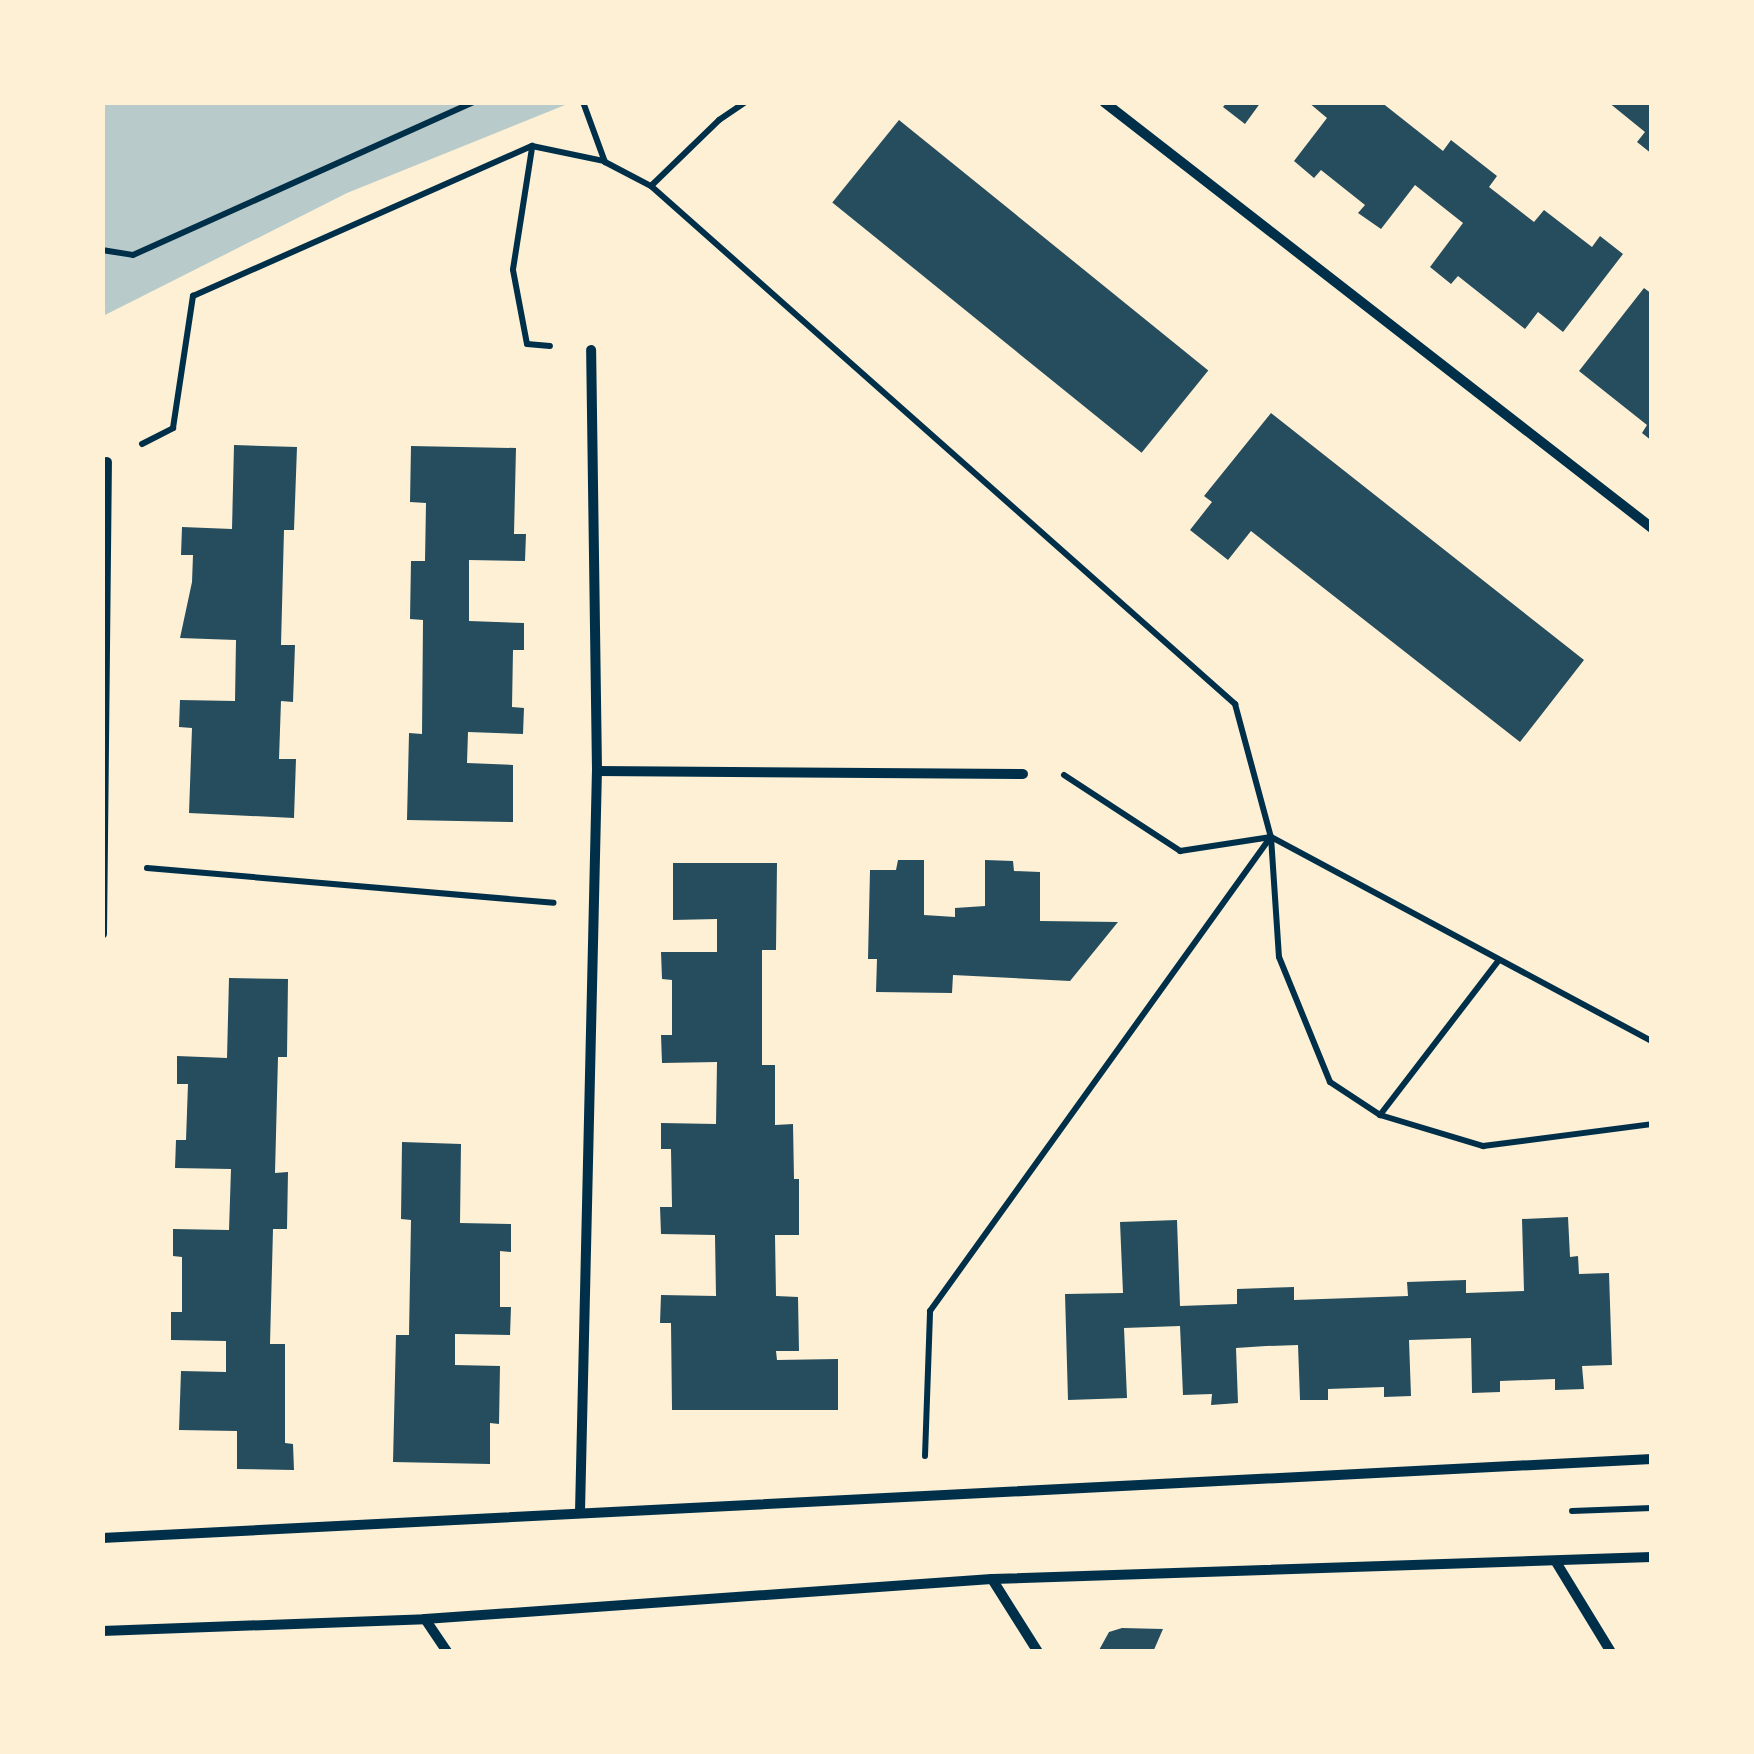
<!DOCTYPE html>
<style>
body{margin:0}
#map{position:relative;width:1754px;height:1754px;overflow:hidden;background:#fdf0d5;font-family:"Space Grotesk",sans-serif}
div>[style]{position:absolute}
.green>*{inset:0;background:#b9caca}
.building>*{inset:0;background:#264d5e;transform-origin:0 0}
.path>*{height:6px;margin:-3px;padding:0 3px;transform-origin:3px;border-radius:3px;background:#003049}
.minor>*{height:10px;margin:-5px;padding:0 5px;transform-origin:5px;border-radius:5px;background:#003049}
span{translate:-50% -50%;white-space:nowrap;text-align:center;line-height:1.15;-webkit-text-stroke:8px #fdf0d5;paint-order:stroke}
.frame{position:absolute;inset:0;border:105px solid #fdf0d5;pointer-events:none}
</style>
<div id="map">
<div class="green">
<i style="clip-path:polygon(103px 103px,570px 103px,347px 193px,103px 316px)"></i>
</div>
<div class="building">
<i style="clip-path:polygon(1227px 102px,1261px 102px,1245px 124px,1223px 107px)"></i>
<i style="clip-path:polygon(1308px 102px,1381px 102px,1443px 151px,1451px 140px,1497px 176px,1489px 187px,1534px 222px,1544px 210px,1592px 247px,1600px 236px,1623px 254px,1563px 332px,1538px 312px,1525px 329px,1458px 276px,1451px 284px,1430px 267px,1463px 223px,1415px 185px,1381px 229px,1358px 213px,1365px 205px,1321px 170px,1314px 178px,1294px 161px,1327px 118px)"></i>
<i style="clip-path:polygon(1608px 102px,1652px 102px,1652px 154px,1637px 142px,1645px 132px)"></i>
<i style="left:899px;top:120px;width:398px;height:106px;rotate:39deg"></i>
<i style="clip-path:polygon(1644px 288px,1652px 294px,1652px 441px,1642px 433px,1647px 425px,1579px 371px)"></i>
<i style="clip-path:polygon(1271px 413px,1584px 660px,1520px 742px,1251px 531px,1228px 560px,1190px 530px,1212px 502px,1204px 496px)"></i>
<i style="clip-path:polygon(234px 445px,297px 447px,294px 530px,284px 530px,281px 645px,295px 645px,293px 702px,281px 701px,279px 759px,296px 759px,294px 818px,189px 813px,192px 728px,179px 727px,180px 700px,235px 701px,236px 640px,180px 638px,192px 582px,193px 555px,181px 555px,182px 527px,232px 529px)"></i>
<i style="clip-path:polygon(411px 446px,516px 448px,514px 534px,526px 534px,525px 561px,469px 560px,469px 621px,524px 623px,524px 650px,513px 650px,512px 707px,524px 708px,523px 734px,468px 732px,467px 763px,513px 765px,513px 822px,407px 820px,409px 733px,422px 734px,423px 620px,410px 619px,411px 561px,425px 561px,426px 503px,410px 502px)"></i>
<i style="clip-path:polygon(898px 860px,924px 860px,924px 915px,955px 917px,955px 908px,985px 906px,985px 860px,1013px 861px,1014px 871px,1040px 872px,1040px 921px,1118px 922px,1070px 981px,953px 975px,952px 993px,876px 992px,877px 959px,868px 959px,870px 870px,896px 870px)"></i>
<i style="clip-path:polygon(673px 863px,777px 863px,776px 950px,762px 950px,762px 1065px,775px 1065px,775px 1125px,793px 1124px,794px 1179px,799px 1179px,799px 1235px,775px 1235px,776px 1296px,798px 1297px,799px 1351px,776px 1351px,777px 1360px,838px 1359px,838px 1410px,672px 1410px,671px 1323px,660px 1323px,661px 1295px,716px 1296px,715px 1235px,661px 1234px,660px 1207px,672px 1207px,671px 1149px,661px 1149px,661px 1123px,716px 1124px,717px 1062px,662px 1063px,661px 1035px,672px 1035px,672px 980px,662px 979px,661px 952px,717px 952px,717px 919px,673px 920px)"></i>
<i style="clip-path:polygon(229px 978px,288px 979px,287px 1057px,278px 1057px,275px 1173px,288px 1172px,287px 1229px,273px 1229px,270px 1344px,285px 1344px,285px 1443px,293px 1444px,294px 1470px,237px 1469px,237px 1431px,179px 1430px,181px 1371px,226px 1372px,226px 1341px,171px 1340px,171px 1312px,182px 1312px,182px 1257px,173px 1256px,173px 1229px,229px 1230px,231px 1169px,175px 1168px,176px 1140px,186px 1140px,188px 1084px,177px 1084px,177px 1056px,227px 1058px)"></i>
<i style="clip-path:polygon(402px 1142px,461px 1144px,460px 1223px,511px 1224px,511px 1252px,500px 1251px,500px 1307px,511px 1307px,510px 1335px,455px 1334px,455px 1365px,500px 1366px,499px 1424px,490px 1423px,490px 1464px,393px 1462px,396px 1335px,409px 1335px,411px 1220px,401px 1219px)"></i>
<i style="clip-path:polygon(1568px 1217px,1570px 1257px,1578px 1256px,1579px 1274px,1609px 1273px,1612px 1365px,1582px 1366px,1584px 1389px,1555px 1390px,1555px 1379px,1500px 1381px,1500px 1392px,1472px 1393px,1471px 1338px,1409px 1340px,1411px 1396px,1384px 1397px,1384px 1387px,1328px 1389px,1328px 1400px,1300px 1400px,1298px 1345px,1266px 1346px,1236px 1348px,1238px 1403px,1211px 1405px,1212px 1394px,1183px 1395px,1180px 1326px,1124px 1328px,1127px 1398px,1068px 1400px,1065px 1294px,1123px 1293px,1120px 1222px,1177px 1220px,1180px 1306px,1237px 1304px,1237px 1289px,1294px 1287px,1294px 1300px,1408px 1296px,1407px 1282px,1466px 1280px,1466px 1293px,1524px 1291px,1522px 1219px)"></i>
<i style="clip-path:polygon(1122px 1628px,1163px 1629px,1153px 1652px,1098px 1652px,1109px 1632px)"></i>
</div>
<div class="path">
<i style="left:583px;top:102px;width:64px;rotate:69.9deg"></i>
<i style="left:605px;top:162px;width:52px;rotate:27.6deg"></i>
<i style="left:651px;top:186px;width:781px;rotate:41.57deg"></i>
<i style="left:1235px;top:704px;width:138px;rotate:74.9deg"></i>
<i style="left:1271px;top:837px;width:120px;rotate:86.2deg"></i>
<i style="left:1279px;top:957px;width:135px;rotate:67.8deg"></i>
<i style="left:1330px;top:1082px;width:60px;rotate:33.4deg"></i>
<i style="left:1380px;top:1115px;width:108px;rotate:16.8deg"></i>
<i style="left:1483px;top:1146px;width:170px;rotate:-7.4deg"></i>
<i style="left:532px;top:148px;width:123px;rotate:98.9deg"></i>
<i style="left:513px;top:270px;width:75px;rotate:79.3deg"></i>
<i style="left:527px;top:344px;width:23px;rotate:5deg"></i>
<i style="left:651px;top:186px;width:95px;rotate:-44.1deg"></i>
<i style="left:719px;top:120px;width:32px;rotate:-34deg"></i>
<i style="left:102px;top:250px;width:31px;rotate:9deg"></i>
<i style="left:133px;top:255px;width:374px;rotate:-24.2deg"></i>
<i style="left:142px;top:444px;width:35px;rotate:-27deg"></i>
<i style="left:173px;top:428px;width:134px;rotate:-81.4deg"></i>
<i style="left:193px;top:296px;width:371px;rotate:-23.9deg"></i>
<i style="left:532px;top:146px;width:74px;rotate:11.8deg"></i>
<i style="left:1064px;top:775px;width:139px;rotate:33.2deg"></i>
<i style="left:1180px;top:851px;width:92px;rotate:-8.7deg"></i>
<i style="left:1271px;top:837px;width:432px;rotate:28.2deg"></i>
<i style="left:147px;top:868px;width:408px;rotate:4.9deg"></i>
<i style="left:1380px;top:1115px;width:194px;rotate:-52.5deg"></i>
<i style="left:925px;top:1456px;width:145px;rotate:-88deg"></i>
<i style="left:930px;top:1311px;width:583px;rotate:-54.29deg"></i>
<i style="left:1572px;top:1511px;width:80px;rotate:-2.1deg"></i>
</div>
<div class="minor">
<i style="left:1104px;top:102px;width:694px;rotate:37.86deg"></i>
<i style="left:597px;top:771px;width:426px;rotate:0.4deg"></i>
<i style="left:102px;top:934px;width:472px;rotate:-89.4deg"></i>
<i style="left:580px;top:1512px;width:741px;rotate:-88.69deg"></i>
<i style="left:597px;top:771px;width:421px;rotate:-90.8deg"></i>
<i style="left:102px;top:1538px;width:1552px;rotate:-2.92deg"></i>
<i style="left:1556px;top:1562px;width:105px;rotate:58.6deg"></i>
<i style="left:992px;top:1579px;width:86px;rotate:57.8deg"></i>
<i style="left:425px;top:1619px;width:40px;rotate:56deg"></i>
<i style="left:102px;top:1631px;width:323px;rotate:-2.1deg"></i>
<i style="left:425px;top:1619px;width:568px;rotate:-4.04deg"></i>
<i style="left:992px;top:1579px;width:660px;rotate:-1.91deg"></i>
</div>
<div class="frame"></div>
</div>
